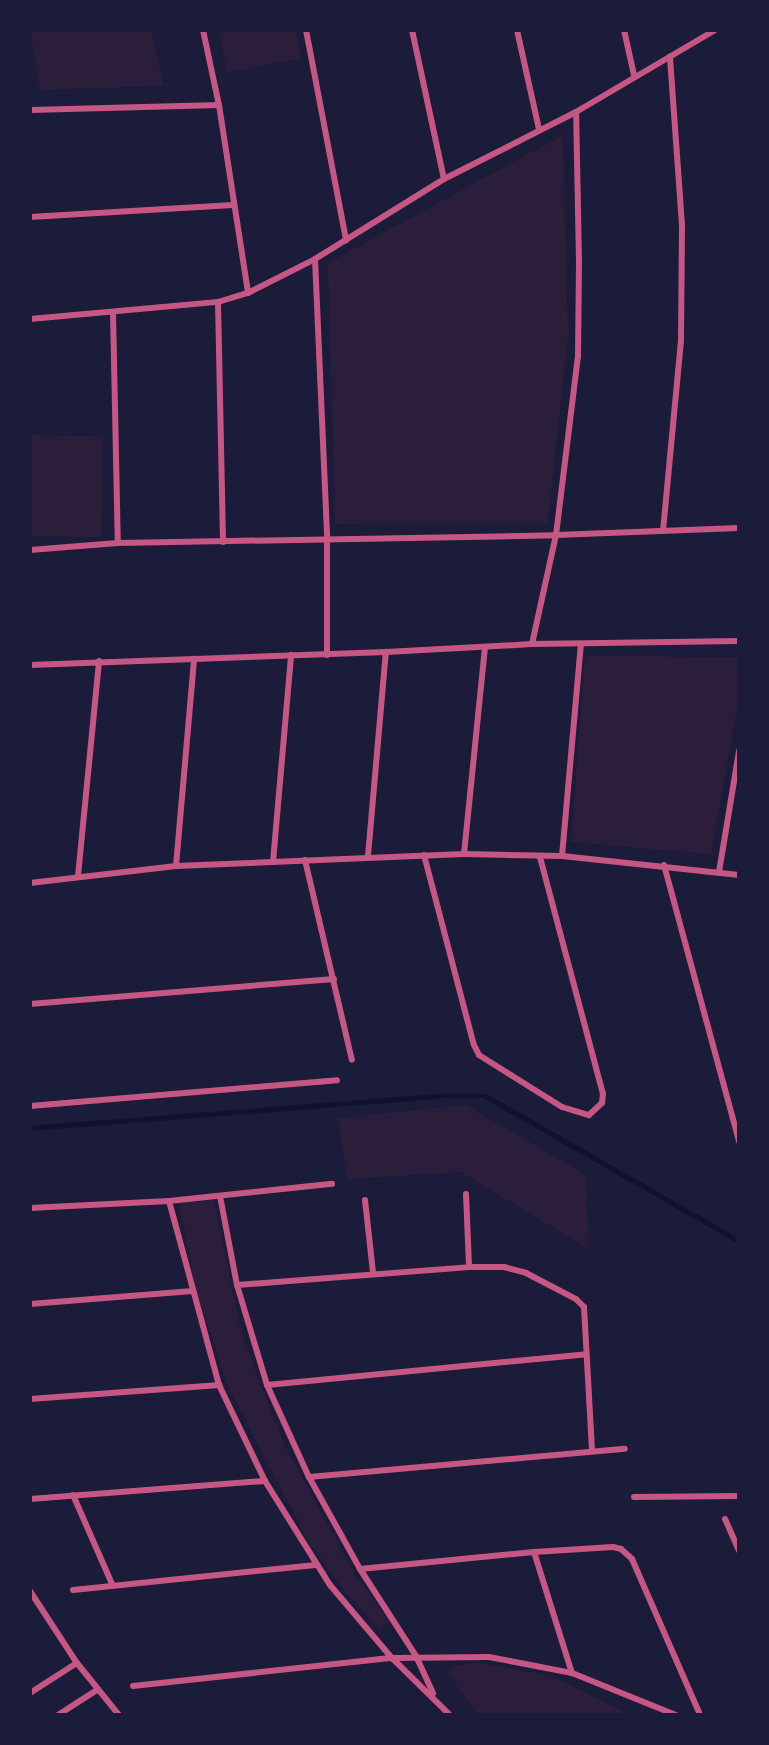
<!DOCTYPE html>
<style>
body{margin:0}
#map{position:relative;width:769px;height:1745px;overflow:hidden;background:#1b1b3a;font-family:Figtree,sans-serif}
div>[style]{position:absolute}
.green>*{inset:0;background:#2a1e3b;transform-origin:0 0}
.stream>*{height:4.5px;margin:-2.25px;padding:0 2.25px;transform-origin:2.25px;border-radius:2.25px;background:#12122b}
.minor>*{height:6px;margin:-3px;padding:0 3px;transform-origin:3px;border-radius:3px;background:#c65784}
span{translate:-50% -50%;white-space:nowrap;text-align:center;line-height:1.15;-webkit-text-stroke:5px #1b1b3a;paint-order:stroke}
.frame{position:absolute;inset:0;border:32px solid #1b1b3a;pointer-events:none}
</style>
<div id="map">
<div class="green">
<i style="clip-path:polygon(30px 30px,151px 30px,164px 86px,40px 90px)"></i>
<i style="clip-path:polygon(219px 30px,295px 30px,301px 59px,227px 72px)"></i>
<i style="clip-path:polygon(563px 135px,568px 336px,548px 523px,335px 524px,328px 263px)"></i>
<i style="left:30px;top:435px;width:73px;height:101px;rotate:1deg"></i>
<i style="clip-path:polygon(585px 656px,739px 657px,739px 698px,711px 854px,571px 842px)"></i>
<i style="clip-path:polygon(466px 1105px,586px 1175px,589px 1249px,461px 1172px,347px 1179px,338px 1118px)"></i>
<i style="clip-path:polygon(214px 1200px,240px 1327px,260px 1384px,287px 1449px,354px 1573px,390px 1621px,379px 1629px,344px 1591px,311px 1546px,229px 1389px,197px 1293px,179px 1203px)"></i>
<i style="clip-path:polygon(476px 1662px,552px 1676px,630px 1715px,477px 1715px,447px 1671px,455px 1666px)"></i>
</div>
<div class="stream">
<i style="left:30px;top:1128px;width:410px;rotate:-4.5deg"></i>
<i style="left:439px;top:1096px;width:47px"></i>
<i style="left:486px;top:1096px;width:292px;rotate:29.8deg"></i>
</div>
<div class="minor">
<i style="left:203px;top:30px;width:77px;rotate:78deg"></i>
<i style="left:219px;top:105px;width:190px;rotate:81.2deg"></i>
<i style="left:306px;top:30px;width:214px;rotate:79.2deg"></i>
<i style="left:412px;top:30px;width:152px;rotate:77.9deg"></i>
<i style="left:517px;top:30px;width:101px;rotate:77.5deg"></i>
<i style="left:624px;top:30px;width:46px;rotate:77.5deg"></i>
<i style="left:30px;top:110px;width:189px;rotate:-1.5deg"></i>
<i style="left:30px;top:217px;width:203px;rotate:-3.4deg"></i>
<i style="left:315px;top:259px;width:280px;rotate:87.5deg"></i>
<i style="left:327px;top:539px;width:116px;rotate:90deg"></i>
<i style="left:218px;top:302px;width:240px;rotate:88.8deg"></i>
<i style="left:113px;top:313px;width:230px;rotate:88.8deg"></i>
<i style="left:30px;top:319px;width:189px;rotate:-5.2deg"></i>
<i style="left:218px;top:302px;width:31px;rotate:-17deg"></i>
<i style="left:248px;top:293px;width:75px;rotate:-26.9deg"></i>
<i style="left:315px;top:259px;width:152px;rotate:-31.8deg"></i>
<i style="left:444px;top:179px;width:148px;rotate:-26.9deg"></i>
<i style="left:576px;top:112px;width:161px;rotate:-30.5deg"></i>
<i style="left:663px;top:531px;width:191px;rotate:-84.6deg"></i>
<i style="left:681px;top:341px;width:116px;rotate:-89.5deg"></i>
<i style="left:682px;top:225px;width:169px;rotate:-94.1deg"></i>
<i style="left:30px;top:550px;width:88px;rotate:-4.5deg"></i>
<i style="left:118px;top:543px;width:438px;rotate:-1deg"></i>
<i style="left:556px;top:535px;width:183px;rotate:-2.2deg"></i>
<i style="left:532px;top:644px;width:112px;rotate:-77.6deg"></i>
<i style="left:556px;top:535px;width:179px;rotate:-83deg"></i>
<i style="left:578px;top:357px;width:95px;rotate:-89.4deg"></i>
<i style="left:579px;top:262px;width:150px;rotate:-91.1deg"></i>
<i style="left:30px;top:665px;width:356px;rotate:-2.1deg"></i>
<i style="left:386px;top:652px;width:146px;rotate:-3.1deg"></i>
<i style="left:532px;top:644px;width:207px;rotate:-0.8deg"></i>
<i style="left:464px;top:854px;width:208px;rotate:-84.2deg"></i>
<i style="left:424px;top:855px;width:196px;rotate:75.3deg"></i>
<i style="left:474px;top:1045px;width:11px;rotate:63deg"></i>
<i style="left:479px;top:1055px;width:98px;rotate:32.1deg"></i>
<i style="left:562px;top:1107px;width:28px;rotate:17deg"></i>
<i style="left:589px;top:1115px;width:18px;rotate:-43deg"></i>
<i style="left:602px;top:1103px;width:9px;rotate:-84deg"></i>
<i style="left:603px;top:1094px;width:245px;rotate:-104.9deg"></i>
<i style="left:368px;top:856px;width:205px;rotate:-85deg"></i>
<i style="left:562px;top:856px;width:213px;rotate:-84.9deg"></i>
<i style="left:305px;top:860px;width:205px;rotate:76.8deg"></i>
<i style="left:273px;top:862px;width:208px;rotate:-85deg"></i>
<i style="left:664px;top:865px;width:287px;rotate:74.8deg"></i>
<i style="left:176px;top:866px;width:208px;rotate:-85deg"></i>
<i style="left:719px;top:872px;width:123px;rotate:-80.6deg"></i>
<i style="left:78px;top:876px;width:216px;rotate:-84.4deg"></i>
<i style="left:30px;top:883px;width:147px;rotate:-6.6deg"></i>
<i style="left:176px;top:866px;width:288px;rotate:-2.4deg"></i>
<i style="left:464px;top:854px;width:98px;rotate:1.2deg"></i>
<i style="left:562px;top:856px;width:178px;rotate:6.1deg"></i>
<i style="left:30px;top:1004px;width:305px;rotate:-4.7deg"></i>
<i style="left:30px;top:1106px;width:308px;rotate:-4.8deg"></i>
<i style="left:466px;top:1194px;width:73px;rotate:87.6deg"></i>
<i style="left:220px;top:1196px;width:91px;rotate:79.2deg"></i>
<i style="left:237px;top:1285px;width:104px;rotate:73.3deg"></i>
<i style="left:267px;top:1385px;width:101px;rotate:65.5deg"></i>
<i style="left:309px;top:1477px;width:105px;rotate:61deg"></i>
<i style="left:360px;top:1569px;width:103px;rotate:57.2deg"></i>
<i style="left:416px;top:1656px;width:41px;rotate:65.3deg"></i>
<i style="left:365px;top:1200px;width:73px;rotate:83.7deg"></i>
<i style="left:169px;top:1201px;width:191px;rotate:74.8deg"></i>
<i style="left:219px;top:1385px;width:106px;rotate:64.4deg"></i>
<i style="left:265px;top:1481px;width:123px;rotate:58deg"></i>
<i style="left:330px;top:1585px;width:96px;rotate:49.7deg"></i>
<i style="left:392px;top:1658px;width:81px;rotate:44.5deg"></i>
<i style="left:30px;top:1208px;width:139px;rotate:-2.9deg"></i>
<i style="left:169px;top:1201px;width:164px;rotate:-6deg"></i>
<i style="left:237px;top:1285px;width:233px;rotate:-4.4deg"></i>
<i style="left:469px;top:1267px;width:35px"></i>
<i style="left:504px;top:1267px;width:23px;rotate:15deg"></i>
<i style="left:526px;top:1273px;width:56px;rotate:27.5deg"></i>
<i style="left:576px;top:1299px;width:11px;rotate:45deg"></i>
<i style="left:584px;top:1307px;width:144px;rotate:86.8deg"></i>
<i style="left:30px;top:1304px;width:163px;rotate:-4.6deg"></i>
<i style="left:267px;top:1385px;width:321px;rotate:-5.5deg"></i>
<i style="left:30px;top:1399px;width:190px;rotate:-4.2deg"></i>
<i style="left:309px;top:1477px;width:317px;rotate:-5.1deg"></i>
<i style="left:73px;top:1495px;width:99px;rotate:66.3deg"></i>
<i style="left:634px;top:1497px;width:105px;rotate:-0.5deg"></i>
<i style="left:30px;top:1499px;width:236px;rotate:-4.4deg"></i>
<i style="left:725px;top:1519px;width:35px;rotate:66deg"></i>
<i style="left:534px;top:1552px;width:127px;rotate:72.6deg"></i>
<i style="left:360px;top:1569px;width:175px;rotate:-5.6deg"></i>
<i style="left:534px;top:1552px;width:79px;rotate:-3.6deg"></i>
<i style="left:613px;top:1547px;width:8px;rotate:14deg"></i>
<i style="left:621px;top:1549px;width:15px;rotate:42deg"></i>
<i style="left:632px;top:1559px;width:170px;rotate:66.4deg"></i>
<i style="left:73px;top:1590px;width:244px;rotate:-5.9deg"></i>
<i style="left:30px;top:1591px;width:86px;rotate:56.9deg"></i>
<i style="left:77px;top:1663px;width:67px;rotate:51.1deg"></i>
<i style="left:133px;top:1686px;width:261px;rotate:-6.2deg"></i>
<i style="left:392px;top:1658px;width:97px;rotate:-0.6deg"></i>
<i style="left:489px;top:1657px;width:85px;rotate:10.9deg"></i>
<i style="left:572px;top:1673px;width:112px;rotate:22deg"></i>
<i style="left:30px;top:1693px;width:56px;rotate:-32.6deg"></i>
<i style="left:58px;top:1715px;width:46px;rotate:-32.7deg"></i>
</div>
<div class="frame"></div>
</div>
